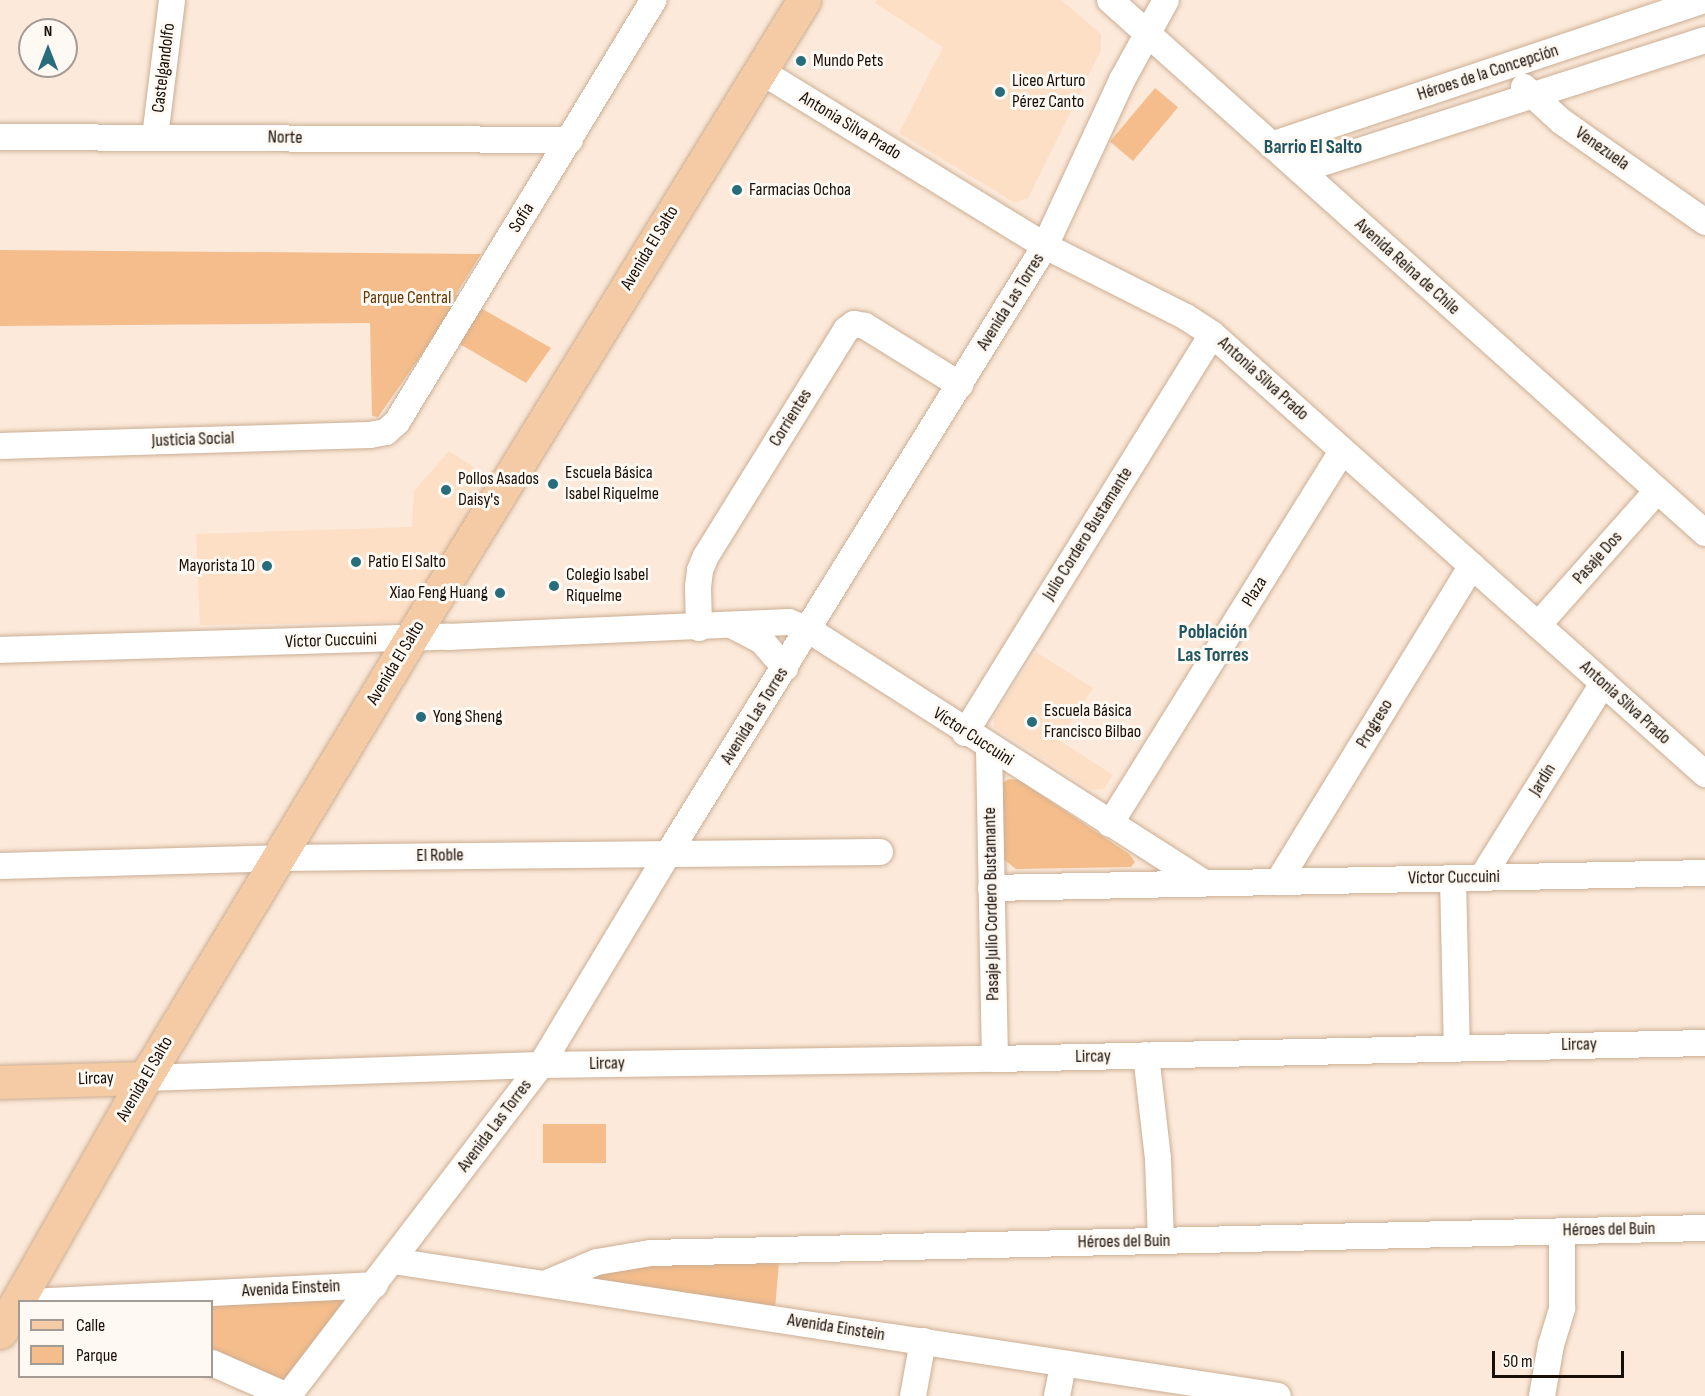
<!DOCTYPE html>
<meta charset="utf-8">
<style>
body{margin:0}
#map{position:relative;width:1705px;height:1396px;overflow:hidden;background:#fce9d9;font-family:"Sofia Sans Condensed",sans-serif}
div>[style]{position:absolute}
.built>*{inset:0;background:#fddfc6}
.green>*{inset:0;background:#f4bd8b;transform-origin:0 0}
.roads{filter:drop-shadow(0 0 2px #cbae94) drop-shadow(0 0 2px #cbae94)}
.minor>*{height:26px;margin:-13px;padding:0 13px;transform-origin:13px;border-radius:13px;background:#fff}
.major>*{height:33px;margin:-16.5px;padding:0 16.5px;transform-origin:16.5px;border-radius:16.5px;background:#f4cba5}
.dots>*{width:16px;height:16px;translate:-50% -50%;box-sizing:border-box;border:3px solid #fff9f3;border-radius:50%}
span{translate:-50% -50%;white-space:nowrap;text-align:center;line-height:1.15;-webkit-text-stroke:6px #fff9f3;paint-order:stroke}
.poi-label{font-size:18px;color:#190f06}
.left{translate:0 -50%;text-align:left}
.right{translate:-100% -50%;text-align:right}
.street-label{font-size:18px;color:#190f06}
.park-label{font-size:18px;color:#643906}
.neighbourhood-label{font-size:20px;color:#1f5661;font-weight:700}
.legend{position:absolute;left:18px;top:1300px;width:195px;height:78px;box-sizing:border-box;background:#fff9f3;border:2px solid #a39b94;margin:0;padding:8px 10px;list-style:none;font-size:18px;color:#190f06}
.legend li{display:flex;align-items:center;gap:12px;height:30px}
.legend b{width:30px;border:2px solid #a39b94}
.north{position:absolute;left:18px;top:18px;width:60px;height:60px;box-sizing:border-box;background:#fff9f3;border:2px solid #a39b94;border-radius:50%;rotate:0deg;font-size:16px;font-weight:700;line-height:24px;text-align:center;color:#190f06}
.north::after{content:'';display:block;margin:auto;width:21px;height:27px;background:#276d7b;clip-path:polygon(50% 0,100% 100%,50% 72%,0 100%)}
.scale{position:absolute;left:1492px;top:1351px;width:132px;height:27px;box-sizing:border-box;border:3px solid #190f06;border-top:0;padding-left:8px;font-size:18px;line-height:21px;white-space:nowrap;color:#190f06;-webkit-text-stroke:4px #fff9f3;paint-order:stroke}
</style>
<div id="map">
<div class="built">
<i style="clip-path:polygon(877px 0,1061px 0,1101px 34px,1101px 50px,1028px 198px,1015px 203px,899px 133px,943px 47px,875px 3px)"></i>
<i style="clip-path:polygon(449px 451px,490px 478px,405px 622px,200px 625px,196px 534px,412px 527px,414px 491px)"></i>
<i style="clip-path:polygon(1036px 652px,1093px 688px,1059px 740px,1113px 775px,1104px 789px,1092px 790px,994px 727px,994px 717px)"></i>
</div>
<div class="green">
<i style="left:1155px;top:88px;width:30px;height:70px;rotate:40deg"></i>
<i style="clip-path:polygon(0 250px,481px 254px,456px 294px,551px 348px,526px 383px,438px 331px,378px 417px,372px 416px,370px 323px,0 326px)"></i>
<i style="clip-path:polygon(1009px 779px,1019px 780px,1129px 854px,1135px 862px,1131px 867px,1016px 869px,1002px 858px,1001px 784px)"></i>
<i style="left:543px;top:1124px;width:63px;height:39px"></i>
<i style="clip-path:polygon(779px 1263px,775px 1308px,587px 1280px,627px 1264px)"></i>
<i style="clip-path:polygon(347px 1298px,283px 1383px,212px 1352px,212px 1302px)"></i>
</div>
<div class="roads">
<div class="minor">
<i style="left:1110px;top:0;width:799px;rotate:41.85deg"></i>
<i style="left:759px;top:70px;width:336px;rotate:31.6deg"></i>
<i style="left:1045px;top:246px;width:158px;rotate:26.7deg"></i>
<i style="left:1186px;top:317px;width:31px;rotate:33deg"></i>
<i style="left:1212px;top:334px;width:661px;rotate:41.75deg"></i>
<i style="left:1524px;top:87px;width:50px;rotate:42.6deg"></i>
<i style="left:1561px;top:121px;width:176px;rotate:35deg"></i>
<i style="left:0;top:137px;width:570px;rotate:0.3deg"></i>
<i style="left:155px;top:137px;width:138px;rotate:-82.9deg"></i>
<i style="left:1271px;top:145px;width:458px;rotate:-18.5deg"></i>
<i style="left:1300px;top:170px;width:425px;rotate:-17.8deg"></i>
<i style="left:0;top:446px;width:370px;rotate:-1.7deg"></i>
<i style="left:370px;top:435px;width:16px;rotate:-11deg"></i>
<i style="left:386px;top:432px;width:15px;rotate:-42deg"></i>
<i style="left:397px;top:422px;width:494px;rotate:-58.7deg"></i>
<i style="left:1538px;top:625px;width:179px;rotate:-48.4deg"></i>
<i style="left:733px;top:626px;width:31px;rotate:27deg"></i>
<i style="left:761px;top:640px;width:37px;rotate:49deg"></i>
<i style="left:699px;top:628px;width:41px;rotate:-91.4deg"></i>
<i style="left:698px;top:587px;width:17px;rotate:-83deg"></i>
<i style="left:700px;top:570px;width:15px;rotate:-67deg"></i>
<i style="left:706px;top:556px;width:266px;rotate:-58.2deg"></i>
<i style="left:846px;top:330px;width:10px;rotate:-37deg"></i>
<i style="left:854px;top:324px;width:11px;rotate:10deg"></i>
<i style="left:865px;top:326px;width:112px;rotate:31.8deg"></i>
<i style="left:0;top:650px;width:447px;rotate:-1.7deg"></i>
<i style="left:447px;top:637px;width:342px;rotate:-2.5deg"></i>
<i style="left:789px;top:622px;width:22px;rotate:22deg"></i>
<i style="left:809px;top:630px;width:469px;rotate:32.6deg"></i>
<i style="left:965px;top:733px;width:469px;rotate:-58.2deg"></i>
<i style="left:989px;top:748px;width:311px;rotate:88.9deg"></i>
<i style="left:1110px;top:824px;width:439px;rotate:-58.1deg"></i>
<i style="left:0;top:866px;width:278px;rotate:-1.6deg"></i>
<i style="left:278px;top:858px;width:602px;rotate:-0.57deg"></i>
<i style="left:1482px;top:877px;width:229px;rotate:-58deg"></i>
<i style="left:1453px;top:878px;width:170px;rotate:88.7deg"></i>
<i style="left:1278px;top:882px;width:371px;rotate:-58.5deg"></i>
<i style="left:991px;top:888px;width:714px;rotate:-1.2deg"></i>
<i style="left:1146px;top:1055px;width:105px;rotate:83.4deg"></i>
<i style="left:1158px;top:1159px;width:82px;rotate:87.9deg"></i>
<i style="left:145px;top:1078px;width:396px;rotate:-1.9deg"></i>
<i style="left:541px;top:1065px;width:454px;rotate:-0.8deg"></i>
<i style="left:995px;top:1059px;width:710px;rotate:-1.29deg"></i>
<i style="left:393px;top:1261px;width:895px;rotate:8.67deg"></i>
<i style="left:547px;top:1283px;width:54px;rotate:-22.8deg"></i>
<i style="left:597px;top:1262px;width:55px;rotate:-9.5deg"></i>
<i style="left:651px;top:1253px;width:1054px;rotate:-1.36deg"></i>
<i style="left:28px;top:1302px;width:347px;rotate:-2.8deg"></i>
<i style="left:212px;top:1363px;width:82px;rotate:23.7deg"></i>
<i style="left:288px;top:1396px;width:417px;rotate:-52.6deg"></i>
<i style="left:541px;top:1065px;width:246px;rotate:-59deg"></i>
<i style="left:668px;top:854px;width:715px;rotate:-58.2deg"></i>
<i style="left:1045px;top:246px;width:183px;rotate:-65.1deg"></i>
<i style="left:1122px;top:80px;width:91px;rotate:-61.2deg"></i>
<i style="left:913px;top:1396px;width:56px;rotate:-79.7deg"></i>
<i style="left:1057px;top:1396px;width:33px;rotate:-79deg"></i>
<i style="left:1542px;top:1396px;width:52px;rotate:-80deg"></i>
<i style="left:1551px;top:1345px;width:39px;rotate:-73deg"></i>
<i style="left:1562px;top:1308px;width:77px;rotate:-90deg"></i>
</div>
<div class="major">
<i style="left:0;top:1082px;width:145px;rotate:-1.6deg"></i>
<i style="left:0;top:1332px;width:292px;rotate:-60.3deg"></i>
<i style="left:145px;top:1078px;width:514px;rotate:-58.85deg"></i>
<i style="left:411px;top:638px;width:749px;rotate:-58.37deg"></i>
</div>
</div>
<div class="dots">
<i style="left:801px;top:61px;background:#276d7b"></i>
<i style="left:1000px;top:92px;background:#276d7b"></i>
<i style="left:737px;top:190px;background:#276d7b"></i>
<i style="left:553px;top:484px;background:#276d7b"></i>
<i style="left:446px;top:490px;background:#276d7b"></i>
<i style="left:356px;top:562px;background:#276d7b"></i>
<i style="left:267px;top:566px;background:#276d7b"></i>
<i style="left:554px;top:586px;background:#276d7b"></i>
<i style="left:500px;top:593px;background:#276d7b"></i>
<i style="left:421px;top:717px;background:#276d7b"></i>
<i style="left:1032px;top:722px;background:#276d7b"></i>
</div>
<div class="poi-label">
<span class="left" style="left:813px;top:61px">Mundo Pets</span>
<span class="left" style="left:1012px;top:92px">Liceo Arturo<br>Pérez Canto</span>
<span class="left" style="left:749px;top:190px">Farmacias Ochoa</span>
<span class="left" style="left:565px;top:484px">Escuela Básica<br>Isabel Riquelme</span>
<span class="left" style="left:458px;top:490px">Pollos Asados<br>Daisy's</span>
<span class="left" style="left:368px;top:562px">Patio El Salto</span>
<span class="right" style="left:255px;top:566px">Mayorista 10</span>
<span class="left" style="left:566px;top:586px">Colegio Isabel<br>Riquelme</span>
<span class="right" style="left:488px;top:593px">Xiao Feng Huang</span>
<span class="left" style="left:1044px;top:722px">Escuela Básica<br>Francisco Bilbao</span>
<span class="left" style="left:433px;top:717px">Yong Sheng</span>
</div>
<div class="street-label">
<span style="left:164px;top:68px;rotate:-83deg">Castelgandolfo</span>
<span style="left:1488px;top:73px;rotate:-18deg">Héroes de la Concepción</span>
<span style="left:850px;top:126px;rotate:31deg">Antonia Silva Prado</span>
<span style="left:285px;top:138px;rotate:1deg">Norte</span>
<span style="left:1602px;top:149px;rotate:35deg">Venezuela</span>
<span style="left:522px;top:218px;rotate:-58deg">Sofía</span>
<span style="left:650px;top:248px;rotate:-59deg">Avenida El Salto</span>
<span style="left:1407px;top:267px;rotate:42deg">Avenida Reina de Chile</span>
<span style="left:1011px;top:302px;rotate:-58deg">Avenida Las Torres</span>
<span style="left:1263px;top:379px;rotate:42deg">Antonia Silva Prado</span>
<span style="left:791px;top:418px;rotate:-58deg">Corrientes</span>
<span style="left:193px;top:440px;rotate:-2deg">Justicia Social</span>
<span style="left:1088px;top:534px;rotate:-58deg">Julio Cordero Bustamante</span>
<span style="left:1598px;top:558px;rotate:-48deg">Pasaje Dos</span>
<span style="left:1255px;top:592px;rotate:-58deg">Plaza</span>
<span style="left:331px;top:641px;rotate:-2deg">Víctor Cuccuini</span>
<span style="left:396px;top:663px;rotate:-59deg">Avenida El Salto</span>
<span style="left:1625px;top:703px;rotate:42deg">Antonia Silva Prado</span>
<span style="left:755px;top:716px;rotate:-58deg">Avenida Las Torres</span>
<span style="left:1375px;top:724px;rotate:-59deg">Progreso</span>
<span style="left:973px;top:737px;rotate:33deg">Víctor Cuccuini</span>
<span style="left:1543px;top:780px;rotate:-58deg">Jardín</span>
<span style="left:440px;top:856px;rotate:-1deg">El Roble</span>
<span style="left:1454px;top:878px;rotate:-1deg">Víctor Cuccuini</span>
<span style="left:992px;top:904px;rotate:-91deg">Pasaje Julio Cordero Bustamante</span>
<span style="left:1579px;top:1045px;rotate:-1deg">Lircay</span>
<span style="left:1093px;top:1057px;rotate:-1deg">Lircay</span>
<span style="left:607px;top:1064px;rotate:-1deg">Lircay</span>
<span style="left:96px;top:1079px;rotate:-2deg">Lircay</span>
<span style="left:145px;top:1079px;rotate:-60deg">Avenida El Salto</span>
<span style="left:495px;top:1126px;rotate:-53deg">Avenida Las Torres</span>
<span style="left:1609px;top:1230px;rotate:-1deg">Héroes del Buin</span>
<span style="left:1124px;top:1242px;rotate:-1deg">Héroes del Buin</span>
<span style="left:291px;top:1289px;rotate:-3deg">Avenida Einstein</span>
<span style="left:836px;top:1328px;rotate:9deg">Avenida Einstein</span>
</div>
<div class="park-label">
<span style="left:407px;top:298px">Parque Central</span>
</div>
<div class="neighbourhood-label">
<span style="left:1313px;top:147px">Barrio El Salto</span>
<span style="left:1213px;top:644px">Población<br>Las Torres</span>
</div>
<ul class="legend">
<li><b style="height:8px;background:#f4cba5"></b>Calle</li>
<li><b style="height:16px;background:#f4bd8b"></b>Parque</li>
</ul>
<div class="north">N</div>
<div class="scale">50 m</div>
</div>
